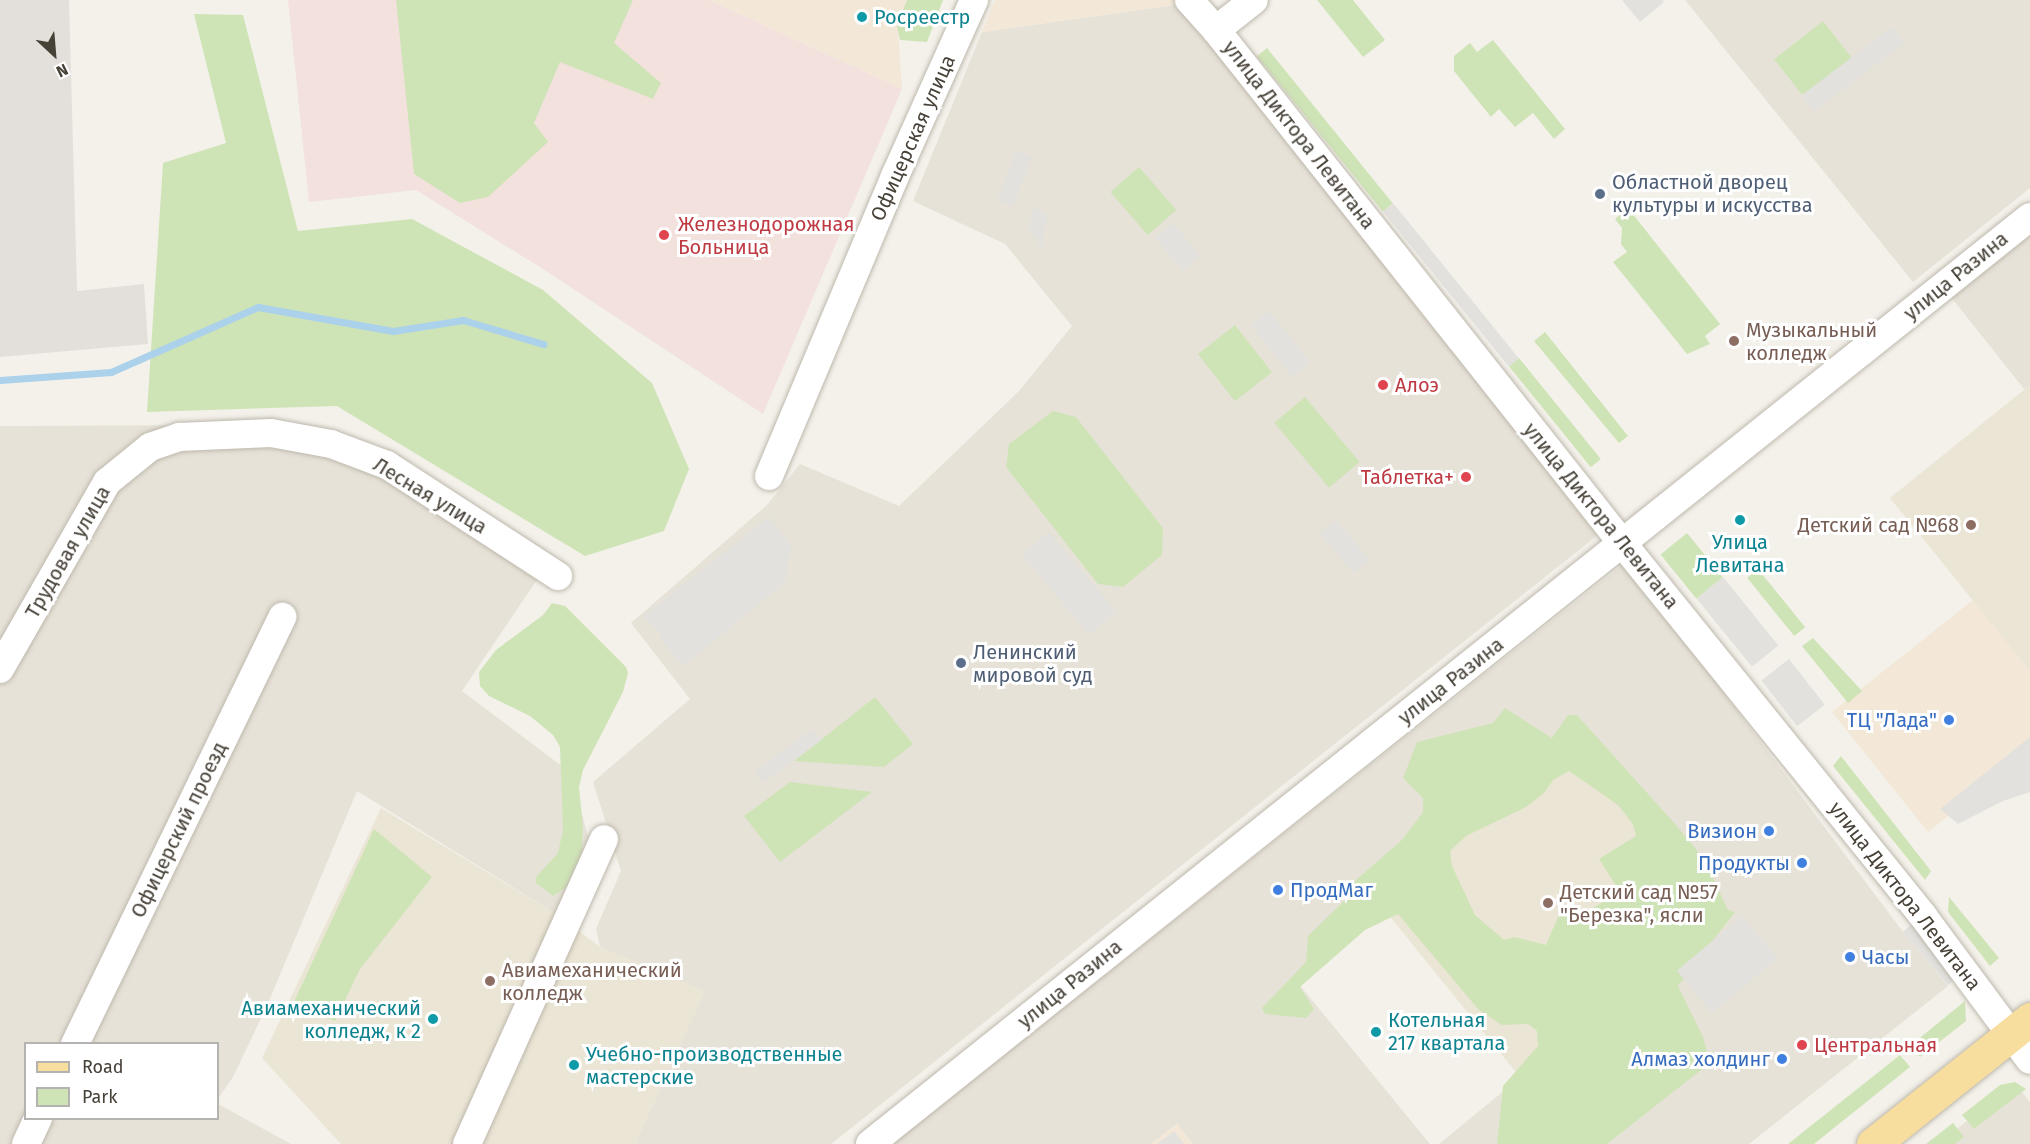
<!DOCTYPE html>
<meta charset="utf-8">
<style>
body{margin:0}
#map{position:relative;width:2030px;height:1144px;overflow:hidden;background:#f3f1ea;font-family:"Fira Sans",sans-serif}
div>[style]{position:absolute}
.residential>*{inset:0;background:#e7e2d8}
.commercial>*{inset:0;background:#f3e7d7}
.industrial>*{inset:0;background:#e3e0db}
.education>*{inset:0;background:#ebe5d5;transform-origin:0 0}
.medical>*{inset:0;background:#f3e1de}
.green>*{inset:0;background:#cfe4b6;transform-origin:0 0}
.parking>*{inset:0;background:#e2e1de;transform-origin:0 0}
.stream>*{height:7px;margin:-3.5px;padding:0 3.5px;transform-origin:3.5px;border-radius:3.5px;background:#abd1eb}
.roads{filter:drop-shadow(0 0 2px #beb8ad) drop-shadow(0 0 2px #beb8ad)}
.minor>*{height:28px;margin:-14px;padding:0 14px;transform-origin:14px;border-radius:14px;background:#fff}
.major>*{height:33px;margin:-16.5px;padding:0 16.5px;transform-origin:16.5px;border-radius:16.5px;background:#f7de9f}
.dots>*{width:16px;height:16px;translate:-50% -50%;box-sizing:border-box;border:3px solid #fff;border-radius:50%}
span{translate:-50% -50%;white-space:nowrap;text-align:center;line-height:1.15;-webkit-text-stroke:6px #fff;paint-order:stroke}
.culture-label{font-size:20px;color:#0d838f}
.left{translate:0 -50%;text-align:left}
.right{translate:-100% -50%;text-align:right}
.street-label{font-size:20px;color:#474138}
.service-label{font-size:20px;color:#4e5e75}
.health-label{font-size:20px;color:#be3a42}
.education-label{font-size:20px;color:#785e54}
.shop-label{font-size:20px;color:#366cbe}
.legend{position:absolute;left:24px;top:1042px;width:195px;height:78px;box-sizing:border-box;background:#fff;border:2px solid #b5b3af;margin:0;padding:8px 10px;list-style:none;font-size:18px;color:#474138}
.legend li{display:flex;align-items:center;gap:12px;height:30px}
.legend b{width:30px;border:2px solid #b5b3af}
.north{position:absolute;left:24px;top:24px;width:60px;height:60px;-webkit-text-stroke:4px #fff;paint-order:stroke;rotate:154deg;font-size:16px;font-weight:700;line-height:24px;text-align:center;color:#474138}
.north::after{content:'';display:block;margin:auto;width:21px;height:27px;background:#474138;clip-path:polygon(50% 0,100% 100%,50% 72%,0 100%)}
</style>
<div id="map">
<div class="residential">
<i style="clip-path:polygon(1685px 0,2030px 0,2030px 188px,1913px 282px)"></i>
<i style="clip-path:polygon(1182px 4px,1603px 531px,831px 1144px,635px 1144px,704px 992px,600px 947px,596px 929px,621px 871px,593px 782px,690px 699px,631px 623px,767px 505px,800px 464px,899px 506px,1019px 391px,1072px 326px,1005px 244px,913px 201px,982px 32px)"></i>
<i style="clip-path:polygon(2030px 234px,2030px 385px,2024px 389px,1951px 297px)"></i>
<i style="clip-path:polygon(273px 425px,551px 559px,462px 691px,571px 773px,592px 851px,556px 914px,357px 791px,266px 1008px,233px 1077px,218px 1099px,218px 1044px,26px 1044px,26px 1118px,218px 1118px,218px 1104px,291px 1144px,0 1144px,0 426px)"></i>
<i style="clip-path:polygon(1626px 562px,1903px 932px,1948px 986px,1749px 1144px,1439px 1144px,1724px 911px,1576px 730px,1298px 983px,1430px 1144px,1193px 1144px,1177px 1124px,1151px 1144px,892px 1144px)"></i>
<i style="clip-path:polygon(2015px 1083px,2030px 1102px,2030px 1144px,1938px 1144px)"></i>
</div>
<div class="commercial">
<i style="clip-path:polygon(709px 0,907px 0,898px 26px,902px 89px)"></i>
<i style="clip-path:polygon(995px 0,1179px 0,1182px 4px,982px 32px)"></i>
<i style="clip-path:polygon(1973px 600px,2030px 671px,2030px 752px,1928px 832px,1832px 712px)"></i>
<i style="clip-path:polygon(1177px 1124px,1193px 1144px,1151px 1144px)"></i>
</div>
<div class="industrial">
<i style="clip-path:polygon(0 0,69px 0,77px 291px,144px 284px,148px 344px,0 357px)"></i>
</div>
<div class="education">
<i style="clip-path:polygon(2030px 385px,2030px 671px,1890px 498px)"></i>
<i style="left:1576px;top:730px;width:234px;height:262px;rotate:51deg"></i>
<i style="clip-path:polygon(381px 808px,556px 914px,600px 947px,705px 991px,635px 1144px,341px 1144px,262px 1058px)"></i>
</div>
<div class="medical">
<i style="clip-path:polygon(288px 0,709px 0,902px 89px,763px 414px,543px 269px,416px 190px,309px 202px)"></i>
</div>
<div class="green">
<i style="clip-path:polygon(396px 0,633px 0,614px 43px,661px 83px,653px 99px,560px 62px,534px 123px,548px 142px,488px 197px,460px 203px,414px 174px)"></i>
<i style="clip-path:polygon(907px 0,943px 0,927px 42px,900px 40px,897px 26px)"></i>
<i style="clip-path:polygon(1317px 0,1353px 0,1385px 40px,1363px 57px)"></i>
<i style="clip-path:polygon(194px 14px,243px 15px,298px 231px,412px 219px,543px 290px,652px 383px,689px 469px,664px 531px,585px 556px,337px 406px,147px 412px,163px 163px,226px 143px)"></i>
<i style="left:1823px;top:21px;width:47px;height:62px;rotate:52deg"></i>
<i style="clip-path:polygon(1493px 40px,1565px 129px,1554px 139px,1533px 113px,1515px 127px,1499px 109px,1491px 117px,1454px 71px,1454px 56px,1470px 43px,1477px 52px)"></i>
<i style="left:1267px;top:48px;width:200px;height:13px;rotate:51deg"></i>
<i style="left:1139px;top:167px;width:57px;height:38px;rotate:49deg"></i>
<i style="clip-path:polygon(1628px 208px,1720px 324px,1705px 336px,1710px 344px,1687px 354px,1613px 262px,1627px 252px,1621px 244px,1622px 228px,1615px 219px)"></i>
<i style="left:1235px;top:325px;width:60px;height:47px;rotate:52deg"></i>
<i style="clip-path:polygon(1545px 332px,1628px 436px,1619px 443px,1534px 341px)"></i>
<i style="left:1519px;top:358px;width:130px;height:13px;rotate:51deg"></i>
<i style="left:1305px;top:397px;width:85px;height:40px;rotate:50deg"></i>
<i style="clip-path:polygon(1053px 411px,1076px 417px,1163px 528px,1162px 555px,1123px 587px,1098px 584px,1006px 467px,1009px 444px)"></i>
<i style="left:1687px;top:533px;width:57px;height:34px;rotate:51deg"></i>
<i style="left:1758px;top:569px;width:75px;height:14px;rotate:51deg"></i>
<i style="clip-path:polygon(552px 603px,565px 606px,626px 667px,628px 673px,623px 692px,583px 770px,579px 787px,583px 828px,581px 861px,567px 887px,553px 896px,536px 883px,536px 877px,558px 853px,563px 830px,560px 747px,553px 735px,530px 716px,489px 696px,480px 686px,479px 672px,496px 650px,543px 615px)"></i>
<i style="clip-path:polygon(1813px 638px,1862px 691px,1848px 703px,1802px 646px)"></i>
<i style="clip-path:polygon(875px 697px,913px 744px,884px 767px,794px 761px)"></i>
<i style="clip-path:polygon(evenodd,1505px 708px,1552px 738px,1568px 715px,1577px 715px,1676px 825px,1704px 859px,1728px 910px,1735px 912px,1678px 986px,1703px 1037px,1710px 1063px,1607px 1144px,1497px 1144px,1503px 1086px,1538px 1046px,1537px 1031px,1528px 1024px,1502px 1025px,1479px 1010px,1398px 914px,1365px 930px,1300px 987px,1314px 1009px,1306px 1018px,1265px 1014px,1262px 1008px,1306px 962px,1308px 936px,1344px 901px,1356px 880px,1402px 840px,1423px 812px,1423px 798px,1403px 778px,1417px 742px,1493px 723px,1505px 708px,1569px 771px,1618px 805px,1633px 824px,1636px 836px,1599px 859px,1620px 892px,1586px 912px,1559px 915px,1546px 945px,1514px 937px,1504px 940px,1475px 915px,1452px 866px,1450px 851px,1466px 836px,1526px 807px,1544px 793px,1553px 780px,1569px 771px)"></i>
<i style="clip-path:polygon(1841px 756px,1931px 871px,1925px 880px,1833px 766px)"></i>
<i style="clip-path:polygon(790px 782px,872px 792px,780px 862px,744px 816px)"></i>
<i style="clip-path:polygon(374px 829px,432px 877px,360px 969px,335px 1021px,293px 1004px)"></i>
<i style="clip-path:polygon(1949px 897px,1999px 958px,1990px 966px,1948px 912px)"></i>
<i style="clip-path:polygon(1965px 1001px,1966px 1021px,1920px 1057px,1910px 1046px)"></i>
<i style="clip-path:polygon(1900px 1055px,1910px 1067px,1814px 1144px,1788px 1144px)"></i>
<i style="clip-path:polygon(2015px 1082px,2026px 1089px,1974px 1129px,1962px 1115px,2000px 1085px)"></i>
<i style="clip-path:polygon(1953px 1123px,1964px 1137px,1955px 1144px,1926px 1144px)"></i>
</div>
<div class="parking">
<i style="clip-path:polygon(1622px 0,1662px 0,1664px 2px,1640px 22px)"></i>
<i style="left:1892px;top:27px;width:20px;height:113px;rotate:53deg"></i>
<i style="left:1016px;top:151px;width:17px;height:53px;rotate:21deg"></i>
<i style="left:1393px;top:203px;width:200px;height:13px;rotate:51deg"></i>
<i style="clip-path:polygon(1035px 206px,1047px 216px,1042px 248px,1028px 227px)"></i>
<i style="left:1173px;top:223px;width:43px;height:23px;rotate:50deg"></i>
<i style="left:1269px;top:311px;width:66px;height:23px;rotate:51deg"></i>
<i style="clip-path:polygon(769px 517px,791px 546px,785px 582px,683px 666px,661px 639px,660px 634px,644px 616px)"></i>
<i style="left:1336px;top:520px;width:52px;height:21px;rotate:50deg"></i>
<i style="left:1049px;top:532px;width:104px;height:35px;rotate:50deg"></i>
<i style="left:1723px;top:577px;width:88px;height:34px;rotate:51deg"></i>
<i style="left:1789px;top:659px;width:58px;height:35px;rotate:52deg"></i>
<i style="left:813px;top:729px;width:14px;height:73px;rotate:54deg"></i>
<i style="clip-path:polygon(2030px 737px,2030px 792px,2003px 801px,1958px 824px,1940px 809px)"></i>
<i style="left:1742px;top:916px;width:55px;height:85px;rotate:50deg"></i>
<i style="left:1912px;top:924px;width:70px;height:12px;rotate:50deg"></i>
<i style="clip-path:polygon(1174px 1131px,1184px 1144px,1157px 1144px)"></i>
</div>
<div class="stream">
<i style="left:0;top:380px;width:111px;rotate:-4.1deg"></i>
<i style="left:111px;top:372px;width:161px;rotate:-23.9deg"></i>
<i style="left:258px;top:307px;width:137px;rotate:10.1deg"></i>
<i style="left:393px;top:331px;width:71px;rotate:-8.9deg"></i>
<i style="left:463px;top:320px;width:84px;rotate:16.7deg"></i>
</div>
<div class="roads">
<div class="minor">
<i style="left:1189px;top:0;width:40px;rotate:48deg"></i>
<i style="left:1216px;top:30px;width:656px;rotate:51.63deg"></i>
<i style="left:1623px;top:544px;width:478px;rotate:51.1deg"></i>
<i style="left:1923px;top:916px;width:179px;rotate:53.4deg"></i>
<i style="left:1216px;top:30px;width:48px;rotate:-38.3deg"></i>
<i style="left:769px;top:476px;width:325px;rotate:-67.2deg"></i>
<i style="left:895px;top:176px;width:193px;rotate:-65.8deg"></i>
<i style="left:0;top:669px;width:215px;rotate:-60.2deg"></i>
<i style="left:107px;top:482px;width:55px;rotate:-39.1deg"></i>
<i style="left:150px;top:447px;width:31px;rotate:-19deg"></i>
<i style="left:179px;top:437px;width:92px;rotate:-2.5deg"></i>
<i style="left:271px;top:433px;width:61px;rotate:10.4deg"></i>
<i style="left:331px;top:444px;width:60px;rotate:20.6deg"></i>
<i style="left:387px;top:465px;width:204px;rotate:33deg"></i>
<i style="left:75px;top:1044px;width:475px;rotate:-64.1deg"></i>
<i style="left:26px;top:1144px;width:29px;rotate:-65deg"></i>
<i style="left:467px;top:1144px;width:334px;rotate:-65.8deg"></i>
<i style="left:870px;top:1144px;width:1485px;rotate:-38.63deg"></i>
</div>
<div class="major">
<i style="left:1873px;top:1144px;width:201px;rotate:-38.5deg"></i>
</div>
</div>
<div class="dots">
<i style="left:862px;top:17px;background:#0f9aa8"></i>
<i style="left:1600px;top:194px;background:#5c6f8a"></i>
<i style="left:664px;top:235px;background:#e0444e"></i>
<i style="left:1734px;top:341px;background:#8d6e63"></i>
<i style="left:1383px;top:385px;background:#e0444e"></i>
<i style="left:1466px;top:477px;background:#e0444e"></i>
<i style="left:1740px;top:520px;background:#0f9aa8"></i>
<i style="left:1971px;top:525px;background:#8d6e63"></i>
<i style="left:961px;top:663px;background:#5c6f8a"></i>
<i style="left:1949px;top:720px;background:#3f7fe0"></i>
<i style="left:1769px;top:831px;background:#3f7fe0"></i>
<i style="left:1802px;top:863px;background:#3f7fe0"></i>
<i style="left:1278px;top:890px;background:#3f7fe0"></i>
<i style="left:1548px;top:903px;background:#8d6e63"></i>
<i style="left:1850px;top:957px;background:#3f7fe0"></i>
<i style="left:490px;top:981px;background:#8d6e63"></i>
<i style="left:433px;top:1019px;background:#0f9aa8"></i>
<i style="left:1376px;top:1032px;background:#0f9aa8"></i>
<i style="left:1802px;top:1045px;background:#e0444e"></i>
<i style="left:1782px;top:1059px;background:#3f7fe0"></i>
<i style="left:574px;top:1065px;background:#0f9aa8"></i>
</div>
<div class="culture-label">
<span class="left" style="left:874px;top:17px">Росреестр</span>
<span style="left:1740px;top:554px">Улица<br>Левитана</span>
<span class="right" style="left:421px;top:1020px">Авиамеханический<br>колледж, к 2</span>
<span class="left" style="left:1388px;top:1032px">Котельная<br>217 квартала</span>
<span class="left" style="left:586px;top:1066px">Учебно-производственные<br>мастерские</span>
</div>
<div class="street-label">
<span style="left:1299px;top:135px;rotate:52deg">улица Диктора Левитана</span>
<span style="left:913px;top:138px;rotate:-66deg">Офицерская улица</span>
<span style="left:1956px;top:276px;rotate:-39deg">улица Разина</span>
<span style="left:430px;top:496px;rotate:31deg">Лесная улица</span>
<span style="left:1601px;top:516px;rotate:51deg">улица Диктора Левитана</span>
<span style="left:68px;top:552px;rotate:-60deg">Трудовая улица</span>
<span style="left:1451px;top:681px;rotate:-38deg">улица Разина</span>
<span style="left:179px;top:830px;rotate:-64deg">Офицерский проезд</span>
<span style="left:1905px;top:896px;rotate:52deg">улица Диктора Левитана</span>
<span style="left:1070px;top:984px;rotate:-39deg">улица Разина</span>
</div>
<div class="service-label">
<span class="left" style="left:1612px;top:194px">Областной дворец<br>культуры и искусства</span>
<span class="left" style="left:973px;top:664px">Ленинский<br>мировой суд</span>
</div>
<div class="health-label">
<span class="left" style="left:678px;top:236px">Железнодорожная<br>Больница</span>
<span class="left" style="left:1395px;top:385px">Алоэ</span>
<span class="right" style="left:1454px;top:477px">Таблетка+</span>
<span class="left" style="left:1814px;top:1045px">Центральная</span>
</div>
<div class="education-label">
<span class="left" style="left:1746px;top:342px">Музыкальный<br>колледж</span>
<span class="right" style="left:1959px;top:525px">Детский сад №68</span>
<span class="left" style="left:1560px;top:904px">Детский сад №57<br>"Березка", ясли</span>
<span class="left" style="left:502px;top:982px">Авиамеханический<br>колледж</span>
</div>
<div class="shop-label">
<span class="right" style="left:1937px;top:720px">ТЦ "Лада"</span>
<span class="right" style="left:1757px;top:831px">Визион</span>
<span class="right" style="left:1790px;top:863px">Продукты</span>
<span class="left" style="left:1290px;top:890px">ПродМаг</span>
<span class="left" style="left:1862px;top:957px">Часы</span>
<span class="right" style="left:1770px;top:1059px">Алмаз холдинг</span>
</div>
<ul class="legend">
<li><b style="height:8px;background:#f7de9f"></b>Road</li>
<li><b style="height:16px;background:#cfe4b6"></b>Park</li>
</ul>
<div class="north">N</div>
</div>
